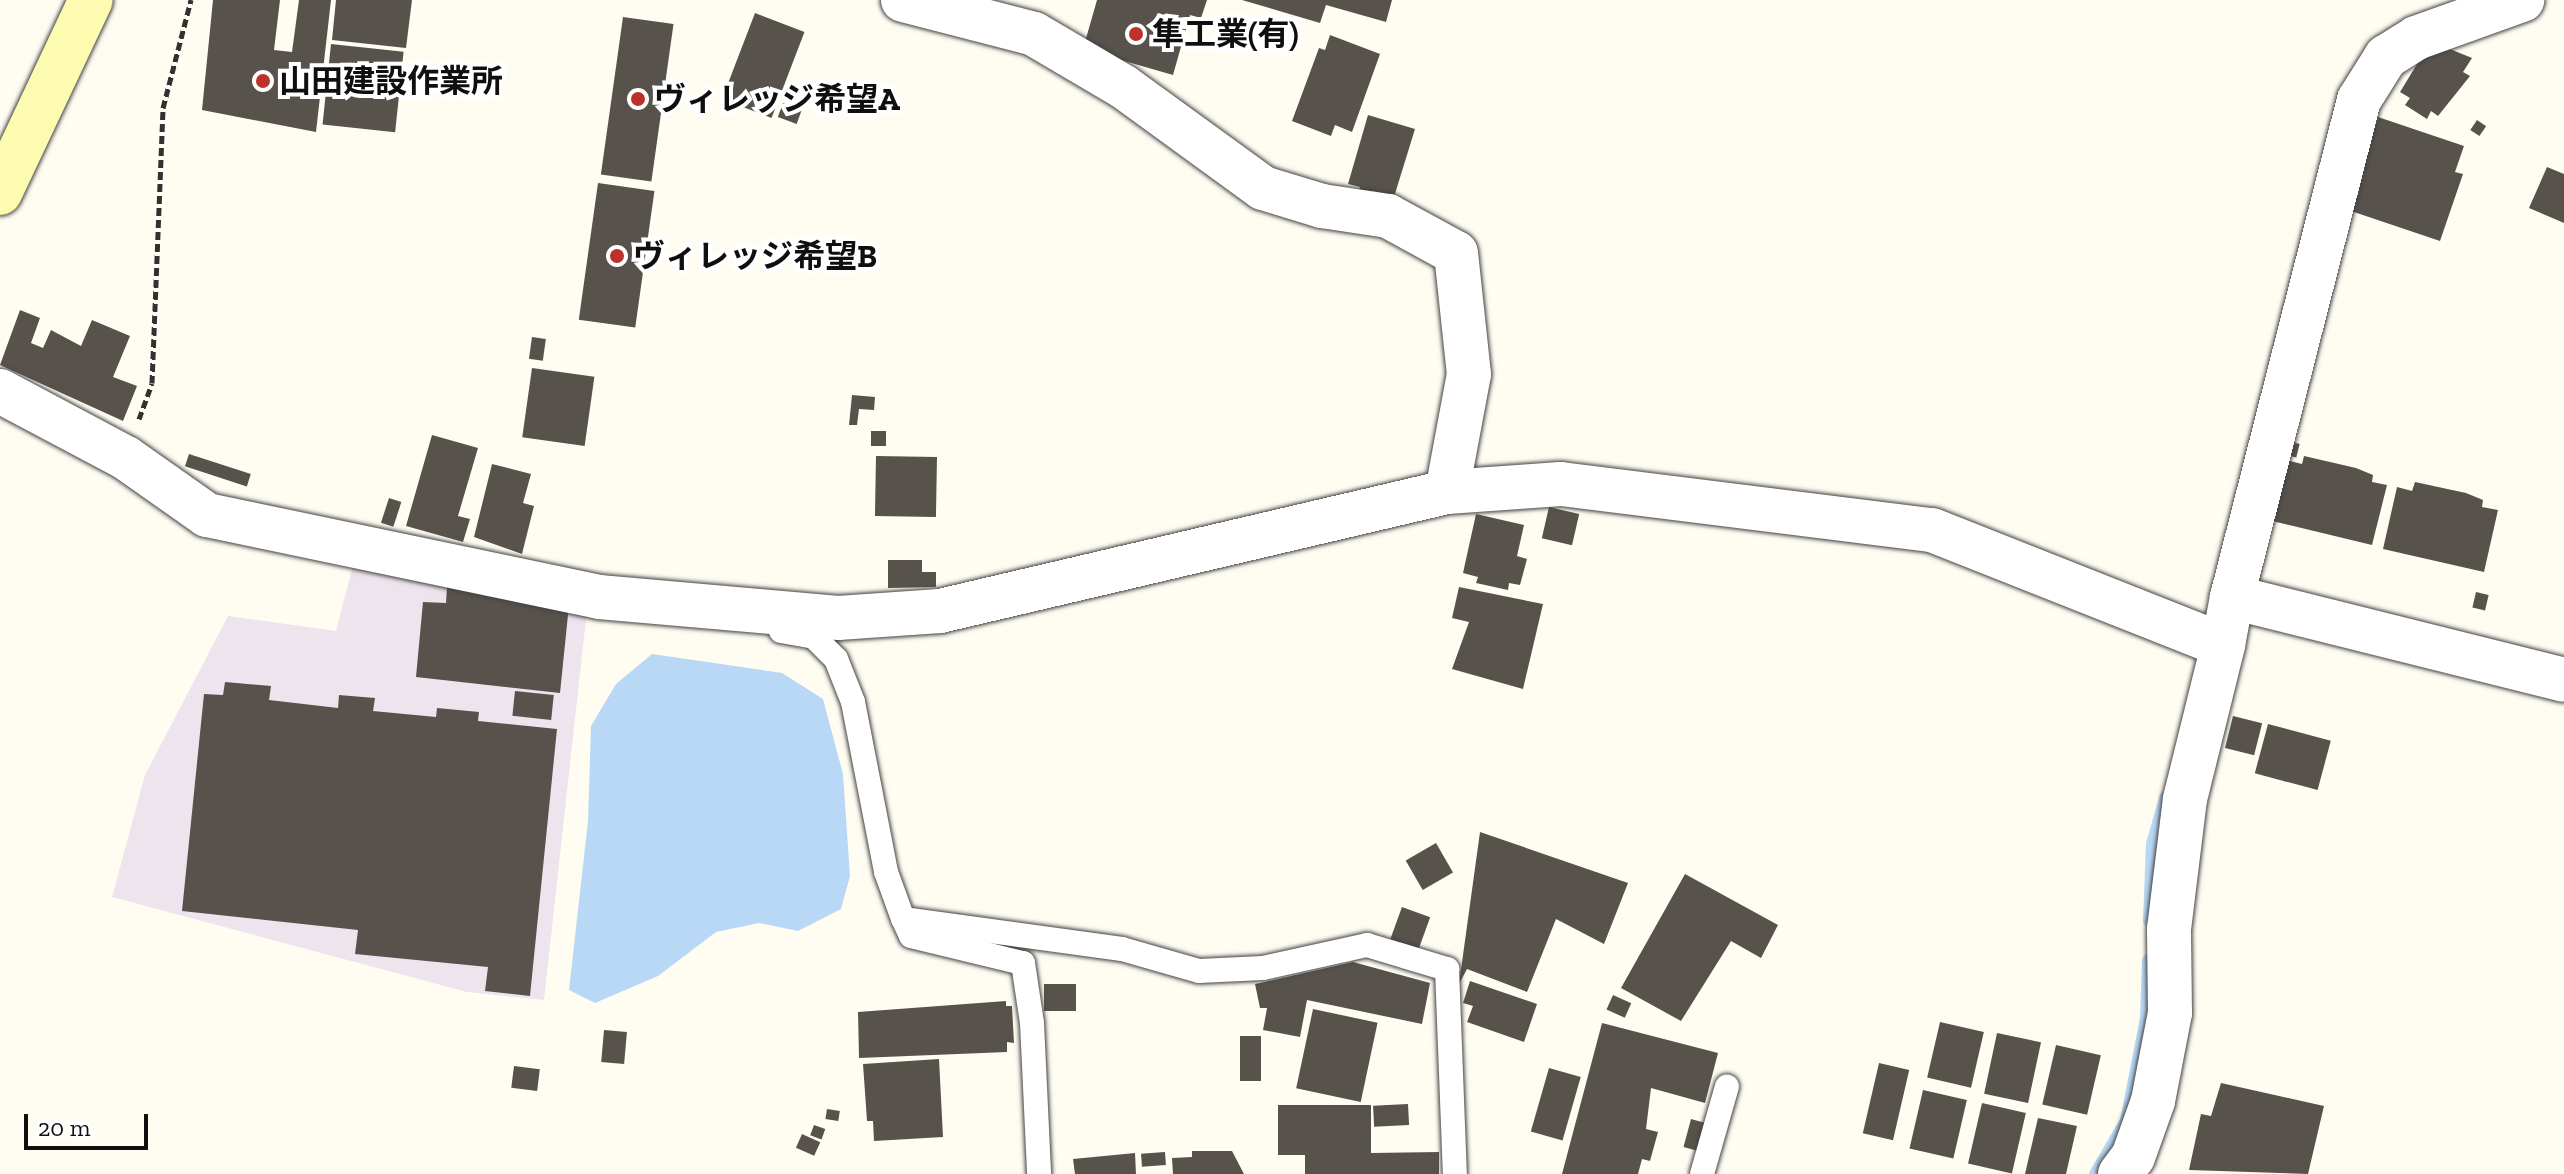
<!DOCTYPE html>
<meta charset="utf-8">
<style>
body{margin:0}
#map{position:relative;width:2564px;height:1174px;overflow:hidden;background:#fffdf2;font-family:"Zilla Slab","Noto Sans JP",serif}
div>[style]{position:absolute}
.industrial>*{inset:0;background:#ede4ed}
.water>*{inset:0;background:#b8d8f5}
.stream>*{height:12px;margin:-6px;padding:0 6px;transform-origin:6px;border-radius:6px;background:#b8d8f5}
.building>*{inset:0;background:#58524c;transform-origin:0 0}
.path>*{height:5px;margin-top:-2.5px;transform-origin:0;background:repeating-linear-gradient(90deg,#313131 0 8px,transparent 0 12px)}
.roads{filter:drop-shadow(0 0 2px #424242) drop-shadow(0 0 2px #424242)}
.service>*{height:24px;margin:-12px;padding:0 12px;transform-origin:12px;border-radius:12px;background:#fff}
.minor>*{height:44px;margin:-22px;padding:0 22px;transform-origin:22px;border-radius:22px;background:#fff}
.secondary>*{height:44px;margin:-22px;padding:0 22px;transform-origin:22px;border-radius:22px;background:#fcfbaf}
.dots>*{width:22px;height:22px;translate:-50% -50%;box-sizing:border-box;border:4px solid #fff;border-radius:50%}
span{translate:-50% -50%;white-space:nowrap;text-align:center;line-height:1.15;-webkit-text-stroke:8px #fff;paint-order:stroke}
.poi-label{font-size:32px;color:#0f0f0f;font-weight:700}
.left{translate:0 -50%;text-align:left}
.scale{position:absolute;left:24px;top:1114px;width:124px;height:36px;box-sizing:border-box;border:4px solid #0f0f0f;border-top:0;padding-left:10px;font-size:24px;line-height:28px;white-space:nowrap;color:#0f0f0f;-webkit-text-stroke:6px #fff;paint-order:stroke}
</style>
<div id="map">
<div class="industrial">
<i style="clip-path:polygon(354px 561px,587px 610px,544px 1000px,467px 992px,112px 897px,145px 775px,228px 616px,336px 631px)"></i>
</div>
<div class="water">
<i style="clip-path:polygon(652px 654px,782px 673px,823px 699px,843px 774px,850px 876px,841px 909px,798px 931px,759px 923px,716px 932px,658px 976px,595px 1003px,569px 990px,588px 821px,591px 726px,616px 684px)"></i>
</div>
<div class="stream">
<i style="left:2149px;top:921px;width:77px;rotate:-87.8deg"></i>
<i style="left:2152px;top:844px;width:48px;rotate:-74.2deg"></i>
<i style="left:2095px;top:1174px;width:61px;rotate:-59.7deg"></i>
<i style="left:2126px;top:1121px;width:105px;rotate:-79deg"></i>
<i style="left:2146px;top:1018px;width:58px;rotate:-88deg"></i>
</div>
<div class="building">
<i style="clip-path:polygon(213px 0,280px 0,274px 50px,292px 52px,299px 0,331px 0,316px 132px,202px 110px)"></i>
<i style="clip-path:polygon(336px 0,412px 0,406px 48px,332px 40px)"></i>
<i style="clip-path:polygon(1097px 0,1207px 0,1201px 18px,1190px 15px,1173px 75px,1083px 49px)"></i>
<i style="clip-path:polygon(1242px 0,1392px 0,1386px 22px,1326px 5px,1320px 23px)"></i>
<i style="left:755px;top:13px;width:53px;height:92px;rotate:21deg"></i>
<i style="left:623px;top:17px;width:51px;height:159px;rotate:8deg"></i>
<i style="clip-path:polygon(1330px 35px,1380px 54px,1352px 132px,1335px 125px,1331px 136px,1292px 121px,1319px 48px,1325px 50px)"></i>
<i style="left:331px;top:44px;width:73px;height:81px;rotate:6deg"></i>
<i style="clip-path:polygon(2440px 45px,2472px 58px,2463px 72px,2470px 76px,2438px 116px,2431px 111px,2427px 119px,2405px 105px,2410px 98px,2400px 92px,2425px 51px,2433px 56px)"></i>
<i style="left:783px;top:103px;width:20px;height:15px;rotate:20deg"></i>
<i style="clip-path:polygon(1368px 115px,1415px 129px,1394px 197px,1373px 191px,1351px 211px,1360px 187px,1348px 184px)"></i>
<i style="clip-path:polygon(2378px 117px,2464px 146px,2455px 172px,2463px 174px,2440px 241px,2348px 210px)"></i>
<i style="left:2477px;top:120px;width:11px;height:12px;rotate:34deg"></i>
<i style="clip-path:polygon(2547px 167px,2564px 174px,2564px 223px,2529px 208px)"></i>
<i style="left:598px;top:183px;width:57px;height:138px;rotate:8deg"></i>
<i style="clip-path:polygon(20px 310px,40px 318px,31px 343px,43px 348px,51px 330px,81px 346px,92px 320px,130px 336px,113px 377px,137px 386px,123px 421px,0 365px)"></i>
<i style="left:532px;top:337px;width:14px;height:22px;rotate:8deg"></i>
<i style="left:532px;top:368px;width:63px;height:70px;rotate:8deg"></i>
<i style="clip-path:polygon(852px 395px,875px 397px,874px 410px,859px 409px,857px 425px,849px 425px)"></i>
<i style="left:871px;top:431px;width:15px;height:15px"></i>
<i style="clip-path:polygon(432px 435px,478px 448px,458px 516px,470px 519px,463px 542px,406px 526px)"></i>
<i style="left:2288px;top:441px;width:12px;height:14px;rotate:14deg"></i>
<i style="left:189px;top:454px;width:65px;height:13px;rotate:18deg"></i>
<i style="left:876px;top:456px;width:61px;height:60px;rotate:1deg"></i>
<i style="clip-path:polygon(2304px 456px,2356px 468px,2373px 475px,2372px 482px,2387px 485px,2372px 545px,2272px 521px,2286px 460px,2302px 464px)"></i>
<i style="clip-path:polygon(492px 464px,531px 474px,523px 503px,534px 506px,522px 554px,474px 537px)"></i>
<i style="clip-path:polygon(2415px 482px,2466px 493px,2483px 500px,2482px 507px,2498px 510px,2484px 572px,2383px 549px,2397px 487px,2412px 491px)"></i>
<i style="left:389px;top:498px;width:13px;height:26px;rotate:18deg"></i>
<i style="left:1549px;top:507px;width:31px;height:32px;rotate:13deg"></i>
<i style="clip-path:polygon(1476px 514px,1524px 525px,1517px 556px,1527px 559px,1520px 585px,1509px 583px,1508px 590px,1476px 583px,1478px 577px,1463px 573px)"></i>
<i style="clip-path:polygon(888px 560px,922px 560px,922px 572px,936px 572px,936px 587px,888px 588px)"></i>
<i style="clip-path:polygon(447px 587px,569px 605px,560px 693px,416px 677px,423px 602px,446px 603px)"></i>
<i style="clip-path:polygon(1459px 587px,1543px 604px,1523px 689px,1452px 669px,1469px 622px,1452px 618px)"></i>
<i style="left:2476px;top:592px;width:13px;height:16px;rotate:13deg"></i>
<i style="clip-path:polygon(225px 682px,271px 686px,269px 700px,338px 708px,339px 695px,375px 698px,373px 711px,436px 717px,437px 708px,479px 712px,478px 721px,557px 729px,530px 996px,485px 991px,488px 967px,355px 954px,358px 930px,182px 911px,204px 694px,223px 695px)"></i>
<i style="left:515px;top:691px;width:39px;height:25px;rotate:6deg"></i>
<i style="left:2233px;top:716px;width:30px;height:33px;rotate:14deg"></i>
<i style="left:2268px;top:724px;width:65px;height:51px;rotate:15deg"></i>
<i style="clip-path:polygon(1480px 832px,1628px 883px,1604px 944px,1556px 919px,1527px 992px,1467px 969px,1459px 984px)"></i>
<i style="left:1436px;top:843px;width:34px;height:35px;rotate:60deg"></i>
<i style="clip-path:polygon(1685px 874px,1778px 925px,1761px 958px,1731px 941px,1681px 1021px,1621px 988px)"></i>
<i style="left:1402px;top:907px;width:30px;height:34px;rotate:20deg"></i>
<i style="clip-path:polygon(1353px 962px,1430px 983px,1422px 1024px,1307px 1000px,1300px 1037px,1263px 1030px,1267px 1008px,1260px 1008px,1255px 984px)"></i>
<i style="clip-path:polygon(1470px 981px,1537px 1004px,1524px 1042px,1467px 1022px,1473px 1006px,1463px 1003px)"></i>
<i style="left:1044px;top:984px;width:32px;height:27px"></i>
<i style="left:1613px;top:995px;width:20px;height:16px;rotate:24deg"></i>
<i style="clip-path:polygon(1006px 1001px,1006px 1006px,1012px 1006px,1014px 1043px,1007px 1042px,1007px 1052px,859px 1058px,858px 1012px)"></i>
<i style="left:1313px;top:1009px;width:66px;height:81px;rotate:12deg"></i>
<i style="left:1940px;top:1022px;width:45px;height:57px;rotate:13deg"></i>
<i style="clip-path:polygon(1602px 1023px,1718px 1053px,1705px 1103px,1651px 1088px,1646px 1129px,1658px 1132px,1650px 1161px,1642px 1159px,1638px 1174px,1562px 1174px)"></i>
<i style="left:604px;top:1030px;width:23px;height:32px;rotate:5deg"></i>
<i style="left:1997px;top:1033px;width:45px;height:62px;rotate:12deg"></i>
<i style="left:1240px;top:1036px;width:21px;height:45px"></i>
<i style="left:2056px;top:1045px;width:46px;height:61px;rotate:13deg"></i>
<i style="clip-path:polygon(939px 1059px,943px 1137px,874px 1141px,873px 1121px,867px 1121px,863px 1064px)"></i>
<i style="left:1879px;top:1063px;width:31px;height:72px;rotate:13deg"></i>
<i style="left:514px;top:1066px;width:26px;height:22px;rotate:7deg"></i>
<i style="left:1549px;top:1068px;width:33px;height:66px;rotate:16deg"></i>
<i style="clip-path:polygon(2221px 1083px,2324px 1106px,2308px 1174px,2189px 1170px,2201px 1114px,2211px 1116px)"></i>
<i style="left:1923px;top:1090px;width:45px;height:60px;rotate:13deg"></i>
<i style="left:1982px;top:1103px;width:45px;height:62px;rotate:13deg"></i>
<i style="left:1408px;top:1104px;width:21px;height:35px;rotate:87deg"></i>
<i style="clip-path:polygon(1278px 1105px,1371px 1105px,1371px 1153px,1439px 1152px,1439px 1174px,1305px 1174px,1305px 1155px,1278px 1155px)"></i>
<i style="left:827px;top:1109px;width:13px;height:10px;rotate:9deg"></i>
<i style="clip-path:polygon(2038px 1118px,2077px 1126px,2066px 1174px,2025px 1174px)"></i>
<i style="left:1691px;top:1119px;width:16px;height:29px;rotate:15deg"></i>
<i style="left:814px;top:1125px;width:12px;height:11px;rotate:20deg"></i>
<i style="left:802px;top:1134px;width:20px;height:15px;rotate:24deg"></i>
<i style="clip-path:polygon(1192px 1151px,1232px 1151px,1244px 1174px,1173px 1174px,1172px 1158px,1192px 1157px)"></i>
<i style="left:1165px;top:1152px;width:13px;height:24px;rotate:86deg"></i>
<i style="clip-path:polygon(1135px 1153px,1136px 1174px,1075px 1174px,1073px 1159px)"></i>
</div>
<div class="path">
<i style="left:139px;top:419px;width:38px;rotate:-70deg"></i>
<i style="left:152px;top:383px;width:275px;rotate:-87.7deg"></i>
<i style="left:163px;top:108px;width:112px;rotate:-75.5deg"></i>
</div>
<div class="roads">
<div class="service">
<i style="left:781px;top:631px;width:34px;rotate:10deg"></i>
<i style="left:814px;top:637px;width:31px;rotate:45deg"></i>
<i style="left:836px;top:659px;width:46px;rotate:68.4deg"></i>
<i style="left:853px;top:702px;width:173px;rotate:79deg"></i>
<i style="left:886px;top:872px;width:50px;rotate:70.1deg"></i>
<i style="left:903px;top:919px;width:221px;rotate:7.8deg"></i>
<i style="left:1122px;top:949px;width:80px;rotate:15.9deg"></i>
<i style="left:1199px;top:971px;width:64px;rotate:-2.7deg"></i>
<i style="left:1263px;top:968px;width:107px;rotate:-12.5deg"></i>
<i style="left:1367px;top:945px;width:84px;rotate:16.7deg"></i>
<i style="left:1447px;top:969px;width:205px;rotate:87.8deg"></i>
<i style="left:905px;top:923px;width:14px;rotate:65deg"></i>
<i style="left:911px;top:936px;width:115px;rotate:13.6deg"></i>
<i style="left:1023px;top:963px;width:61px;rotate:81.5deg"></i>
<i style="left:1032px;top:1023px;width:151px;rotate:87.3deg"></i>
<i style="left:1702px;top:1174px;width:91px;rotate:-74.1deg"></i>
</div>
<div class="minor">
<i style="left:903px;top:0;width:135px;rotate:14.5deg"></i>
<i style="left:1034px;top:34px;width:104px;rotate:30.5deg"></i>
<i style="left:1124px;top:87px;width:172px;rotate:36deg"></i>
<i style="left:1263px;top:188px;width:62px;rotate:17deg"></i>
<i style="left:1322px;top:206px;width:67px;rotate:8.6deg"></i>
<i style="left:1388px;top:216px;width:77px;rotate:28.6deg"></i>
<i style="left:1456px;top:253px;width:122px;rotate:83.9deg"></i>
<i style="left:1469px;top:374px;width:120px;rotate:100.6deg"></i>
<i style="left:0;top:391px;width:143px;rotate:28deg"></i>
<i style="left:126px;top:458px;width:99px;rotate:35.1deg"></i>
<i style="left:207px;top:515px;width:400px;rotate:11.8deg"></i>
<i style="left:599px;top:597px;width:240px;rotate:5deg"></i>
<i style="left:838px;top:618px;width:102px;rotate:-3.9deg"></i>
<i style="left:940px;top:611px;width:521px;rotate:-13.21deg"></i>
<i style="left:1447px;top:492px;width:114px;rotate:-4deg"></i>
<i style="left:1561px;top:484px;width:374px;rotate:7.1deg"></i>
<i style="left:1932px;top:530px;width:313px;rotate:21.6deg"></i>
<i style="left:2223px;top:645px;width:49px;rotate:-79.4deg"></i>
<i style="left:2232px;top:597px;width:342px;rotate:14deg"></i>
<i style="left:2232px;top:597px;width:513px;rotate:-75.67deg"></i>
<i style="left:2359px;top:100px;width:51px;rotate:-57.9deg"></i>
<i style="left:2386px;top:57px;width:36px;rotate:-32deg"></i>
<i style="left:2416px;top:38px;width:113px;rotate:-19.7deg"></i>
<i style="left:2120px;top:1174px;width:21px;rotate:-53deg"></i>
<i style="left:2133px;top:1157px;width:59px;rotate:-70.3deg"></i>
<i style="left:2153px;top:1101px;width:90px;rotate:-79.1deg"></i>
<i style="left:2170px;top:1013px;width:84px;rotate:-90.7deg"></i>
<i style="left:2169px;top:929px;width:131px;rotate:-83deg"></i>
<i style="left:2185px;top:799px;width:159px;rotate:-76.1deg"></i>
</div>
<div class="secondary">
<i style="left:0;top:193px;width:213px;rotate:-64.8deg"></i>
</div>
</div>
<div class="dots">
<i style="left:1136px;top:34px;background:#bc312a"></i>
<i style="left:263px;top:81px;background:#bc312a"></i>
<i style="left:638px;top:99px;background:#bc312a"></i>
<i style="left:617px;top:256px;background:#bc312a"></i>
</div>
<div class="poi-label">
<span class="left" style="left:1152px;top:34px">隼工業(有)</span>
<span class="left" style="left:279px;top:81px">山田建設作業所</span>
<span class="left" style="left:654px;top:99px">ヴィレッジ希望A</span>
<span class="left" style="left:633px;top:256px">ヴィレッジ希望B</span>
</div>
<div class="scale">20 m</div>
</div>
